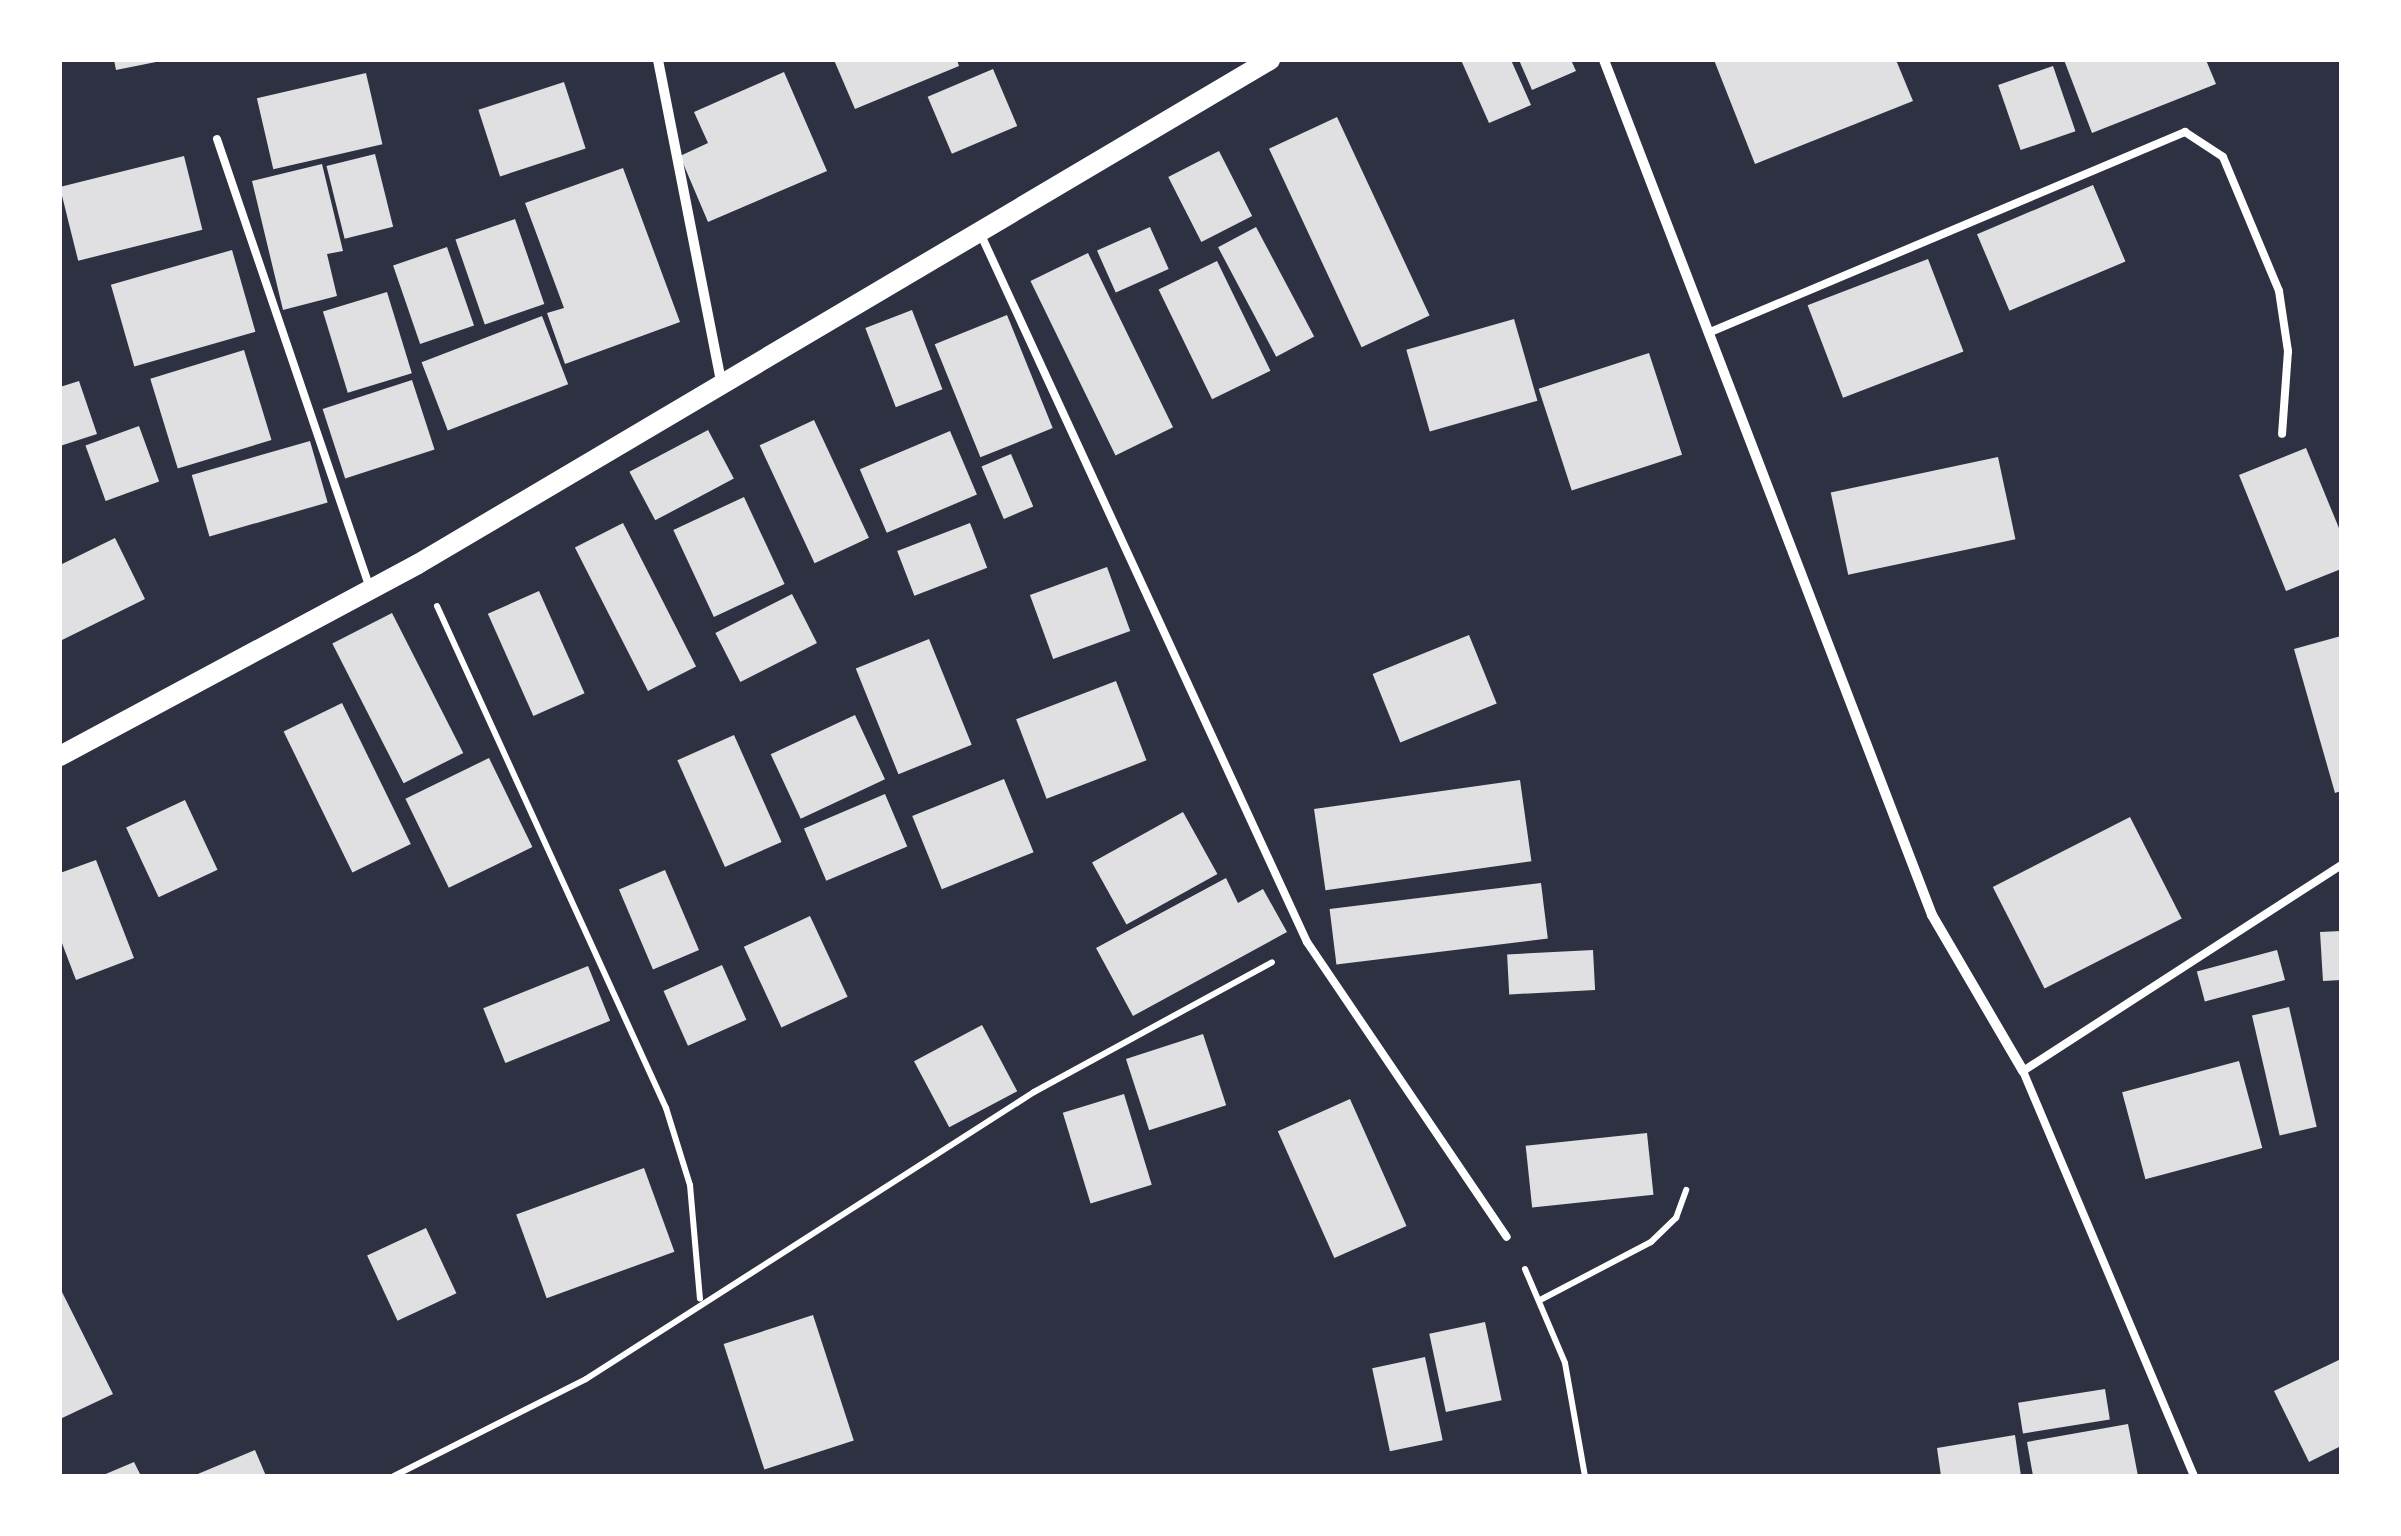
<!DOCTYPE html>
<style>
body{margin:0}
#map{position:relative;width:2401px;height:1536px;overflow:hidden;background:#2d3142;font-family:Lato,sans-serif}
div>[style]{position:absolute}
.building>*{inset:0;background:#e0e0e3;transform-origin:0 0}
.path>*{height:6px;margin:-3px;padding:0 3px;transform-origin:3px;border-radius:3px;background:#fff}
.service>*{height:8px;margin:-4px;padding:0 4px;transform-origin:4px;border-radius:4px;background:#fff}
.minor>*{height:10px;margin:-5px;padding:0 5px;transform-origin:5px;border-radius:5px;background:#fff}
.secondary>*{height:20px;margin:-10px;padding:0 10px;transform-origin:10px;border-radius:10px;background:#fff}
span{translate:-50% -50%;white-space:nowrap;text-align:center;line-height:1.15;-webkit-text-stroke:10px #fff;paint-order:stroke}
.frame{position:absolute;inset:0;border:62px solid #fff;pointer-events:none}
</style>
<div id="map">
<div class="building">
<i style="clip-path:polygon(114px 60px,156px 60px,156px 62px,116px 70px)"></i>
<i style="clip-path:polygon(834px 60px,957px 60px,959px 66px,855px 109px)"></i>
<i style="clip-path:polygon(1461px 60px,1511px 60px,1531px 105px,1489px 123px)"></i>
<i style="clip-path:polygon(1519px 60px,1571px 60px,1576px 71px,1532px 90px)"></i>
<i style="clip-path:polygon(1714px 60px,1896px 60px,1913px 101px,1755px 164px)"></i>
<i style="clip-path:polygon(2064px 60px,2206px 60px,2216px 84px,2092px 133px)"></i>
<i style="left:2053px;top:66px;width:69px;height:58px;rotate:71deg"></i>
<i style="left:993px;top:69px;width:62px;height:71px;rotate:67deg"></i>
<i style="clip-path:polygon(784px 72px,827px 171px,708px 222px,680px 156px,708px 143px,694px 112px)"></i>
<i style="left:366px;top:73px;width:73px;height:112px;rotate:77deg"></i>
<i style="left:564px;top:82px;width:70px;height:90px;rotate:72deg"></i>
<i style="left:1337px;top:117px;width:219px;height:75px;rotate:65deg"></i>
<i style="left:1219px;top:151px;width:73px;height:57px;rotate:63deg"></i>
<i style="left:375px;top:154px;width:75px;height:50px;rotate:76deg"></i>
<i style="left:184px;top:156px;width:76px;height:128px;rotate:76deg"></i>
<i style="clip-path:polygon(322px 164px,343px 251px,327px 254px,337px 296px,283px 310px,252px 181px)"></i>
<i style="clip-path:polygon(623px 168px,680px 322px,565px 364px,547px 313px,564px 308px,525px 203px)"></i>
<i style="left:2093px;top:185px;width:83px;height:126px;rotate:67deg"></i>
<i style="left:515px;top:219px;width:90px;height:63px;rotate:71deg"></i>
<i style="left:1150px;top:227px;width:46px;height:58px;rotate:66deg"></i>
<i style="left:1256px;top:227px;width:124px;height:43px;rotate:62deg"></i>
<i style="left:447px;top:247px;width:83px;height:57px;rotate:71deg"></i>
<i style="left:232px;top:250px;width:85px;height:126px;rotate:74deg"></i>
<i style="left:1088px;top:253px;width:194px;height:64px;rotate:64deg"></i>
<i style="left:1928px;top:259px;width:99px;height:129px;rotate:69deg"></i>
<i style="left:1217px;top:261px;width:122px;height:65px;rotate:64deg"></i>
<i style="left:387px;top:292px;width:85px;height:67px;rotate:73deg"></i>
<i style="left:912px;top:310px;width:85px;height:50px;rotate:69deg"></i>
<i style="left:1007px;top:315px;width:122px;height:78px;rotate:68deg"></i>
<i style="left:542px;top:316px;width:73px;height:129px;rotate:69deg"></i>
<i style="left:1514px;top:319px;width:85px;height:112px;rotate:74deg"></i>
<i style="left:244px;top:350px;width:94px;height:98px;rotate:73deg"></i>
<i style="left:1649px;top:353px;width:107px;height:116px;rotate:72deg"></i>
<i style="left:412px;top:380px;width:73px;height:94px;rotate:72deg"></i>
<i style="clip-path:polygon(79px 381px,97px 434px,60px 446px,60px 387px)"></i>
<i style="left:814px;top:420px;width:130px;height:60px;rotate:65deg"></i>
<i style="left:139px;top:426px;width:59px;height:57px;rotate:70deg"></i>
<i style="left:708px;top:430px;width:55px;height:89px;rotate:62deg"></i>
<i style="left:950px;top:431px;width:69px;height:98px;rotate:67deg"></i>
<i style="left:310px;top:441px;width:64px;height:123px;rotate:74deg"></i>
<i style="clip-path:polygon(2306px 448px,2341px 533px,2341px 569px,2286px 591px,2239px 475px)"></i>
<i style="left:1011px;top:454px;width:57px;height:32px;rotate:67deg"></i>
<i style="left:1998px;top:457px;width:84px;height:171px;rotate:78deg"></i>
<i style="left:744px;top:497px;width:96px;height:78px;rotate:65deg"></i>
<i style="left:623px;top:523px;width:161px;height:54px;rotate:63deg"></i>
<i style="left:970px;top:523px;width:48px;height:78px;rotate:69deg"></i>
<i style="clip-path:polygon(115px 538px,145px 599px,60px 641px,60px 565px)"></i>
<i style="left:1107px;top:567px;width:68px;height:82px;rotate:70deg"></i>
<i style="left:539px;top:591px;width:112px;height:56px;rotate:66deg"></i>
<i style="left:792px;top:594px;width:55px;height:86px;rotate:63deg"></i>
<i style="left:392px;top:613px;width:157px;height:67px;rotate:63deg"></i>
<i style="left:1469px;top:635px;width:74px;height:104px;rotate:68deg"></i>
<i style="clip-path:polygon(2341px 636px,2341px 791px,2335px 793px,2294px 649px)"></i>
<i style="left:929px;top:639px;width:114px;height:79px;rotate:68deg"></i>
<i style="left:1116px;top:681px;width:85px;height:107px;rotate:69deg"></i>
<i style="left:342px;top:703px;width:157px;height:65px;rotate:64deg"></i>
<i style="left:855px;top:715px;width:71px;height:93px;rotate:65deg"></i>
<i style="left:734px;top:735px;width:117px;height:62px;rotate:66deg"></i>
<i style="left:489px;top:758px;width:99px;height:93px;rotate:64deg"></i>
<i style="left:1004px;top:779px;width:79px;height:99px;rotate:68deg"></i>
<i style="left:1520px;top:780px;width:82px;height:208px;rotate:82deg"></i>
<i style="left:885px;top:794px;width:57px;height:88px;rotate:67deg"></i>
<i style="left:185px;top:800px;width:77px;height:65px;rotate:65deg"></i>
<i style="left:1183px;top:812px;width:71px;height:104px;rotate:61deg"></i>
<i style="left:2130px;top:817px;width:114px;height:154px;rotate:63deg"></i>
<i style="clip-path:polygon(96px 860px,134px 958px,76px 980px,60px 938px,60px 873px)"></i>
<i style="left:665px;top:870px;width:87px;height:50px;rotate:67deg"></i>
<i style="clip-path:polygon(1226px 878px,1238px 903px,1263px 889px,1287px 932px,1133px 1016px,1096px 948px)"></i>
<i style="left:1541px;top:883px;width:56px;height:213px;rotate:83deg"></i>
<i style="left:810px;top:916px;width:89px;height:73px;rotate:65deg"></i>
<i style="clip-path:polygon(2341px 931px,2341px 980px,2323px 981px,2320px 932px)"></i>
<i style="left:1593px;top:950px;width:40px;height:86px;rotate:87deg"></i>
<i style="left:2277px;top:950px;width:31px;height:83px;rotate:75deg"></i>
<i style="left:722px;top:965px;width:60px;height:64px;rotate:66deg"></i>
<i style="left:588px;top:966px;width:59px;height:113px;rotate:68deg"></i>
<i style="left:2289px;top:1007px;width:123px;height:38px;rotate:77deg"></i>
<i style="left:982px;top:1025px;width:75px;height:77px;rotate:62deg"></i>
<i style="left:1203px;top:1034px;width:75px;height:81px;rotate:72deg"></i>
<i style="left:2239px;top:1061px;width:90px;height:121px;rotate:75deg"></i>
<i style="left:1124px;top:1094px;width:95px;height:64px;rotate:73deg"></i>
<i style="left:1350px;top:1099px;width:139px;height:79px;rotate:66deg"></i>
<i style="left:1647px;top:1133px;width:62px;height:122px;rotate:84deg"></i>
<i style="left:644px;top:1168px;width:89px;height:136px;rotate:70deg"></i>
<i style="left:426px;top:1228px;width:72px;height:65px;rotate:65deg"></i>
<i style="clip-path:polygon(60px 1288px,113px 1394px,60px 1419px)"></i>
<i style="left:813px;top:1315px;width:132px;height:94px;rotate:72deg"></i>
<i style="left:1485px;top:1322px;width:80px;height:57px;rotate:78deg"></i>
<i style="left:1425px;top:1357px;width:85px;height:54px;rotate:78deg"></i>
<i style="clip-path:polygon(2341px 1359px,2341px 1446px,2309px 1462px,2274px 1391px)"></i>
<i style="left:2105px;top:1389px;width:31px;height:88px;rotate:81deg"></i>
<i style="clip-path:polygon(2128px 1424px,2138px 1476px,2033px 1476px,2027px 1442px)"></i>
<i style="clip-path:polygon(2015px 1435px,2021px 1476px,1941px 1476px,1937px 1448px)"></i>
<i style="clip-path:polygon(255px 1450px,266px 1476px,193px 1476px)"></i>
<i style="clip-path:polygon(134px 1462px,141px 1476px,101px 1476px)"></i>
</div>
<div class="path">
<i style="left:437px;top:606px;width:552px;rotate:65.48deg"></i>
<i style="left:666px;top:1108px;width:81px;rotate:72.7deg"></i>
<i style="left:690px;top:1185px;width:114px;rotate:85deg"></i>
<i style="left:1525px;top:1269px;width:102px;rotate:66.9deg"></i>
<i style="left:1565px;top:1363px;width:115px;rotate:80deg"></i>
<i style="left:1542px;top:1299px;width:123px;rotate:-27.6deg"></i>
<i style="left:1651px;top:1242px;width:35px;rotate:-44deg"></i>
<i style="left:1676px;top:1218px;width:30px;rotate:-70deg"></i>
<i style="left:394px;top:1476px;width:215px;rotate:-26.8deg"></i>
<i style="left:586px;top:1379px;width:532px;rotate:-32.64deg"></i>
<i style="left:1034px;top:1092px;width:271px;rotate:-28.6deg"></i>
</div>
<div class="service">
<i style="left:217px;top:139px;width:472px;rotate:71.2deg"></i>
<i style="left:981px;top:235px;width:779px;rotate:65.25deg"></i>
<i style="left:1307px;top:942px;width:356px;rotate:55.9deg"></i>
<i style="left:1708px;top:333px;width:518px;rotate:-22.85deg"></i>
<i style="left:2185px;top:132px;width:45px;rotate:33.3deg"></i>
<i style="left:2223px;top:157px;width:145px;rotate:67.3deg"></i>
<i style="left:2279px;top:291px;width:61px;rotate:81.5deg"></i>
<i style="left:2288px;top:351px;width:83px;rotate:94.1deg"></i>
<i style="left:2194px;top:1476px;width:440px;rotate:-112.9deg"></i>
<i style="left:2023px;top:1071px;width:379px;rotate:-32.9deg"></i>
</div>
<div class="minor">
<i style="left:658px;top:60px;width:331px;rotate:78.9deg"></i>
<i style="left:1604px;top:60px;width:916px;rotate:69.01deg"></i>
<i style="left:1932px;top:915px;width:181px;rotate:59.7deg"></i>
</div>
<div class="secondary">
<i style="left:60px;top:756px;width:406px;rotate:-28.2deg"></i>
<i style="left:418px;top:564px;width:990px;rotate:-30.61deg"></i>
</div>
<div class="frame"></div>
</div>
